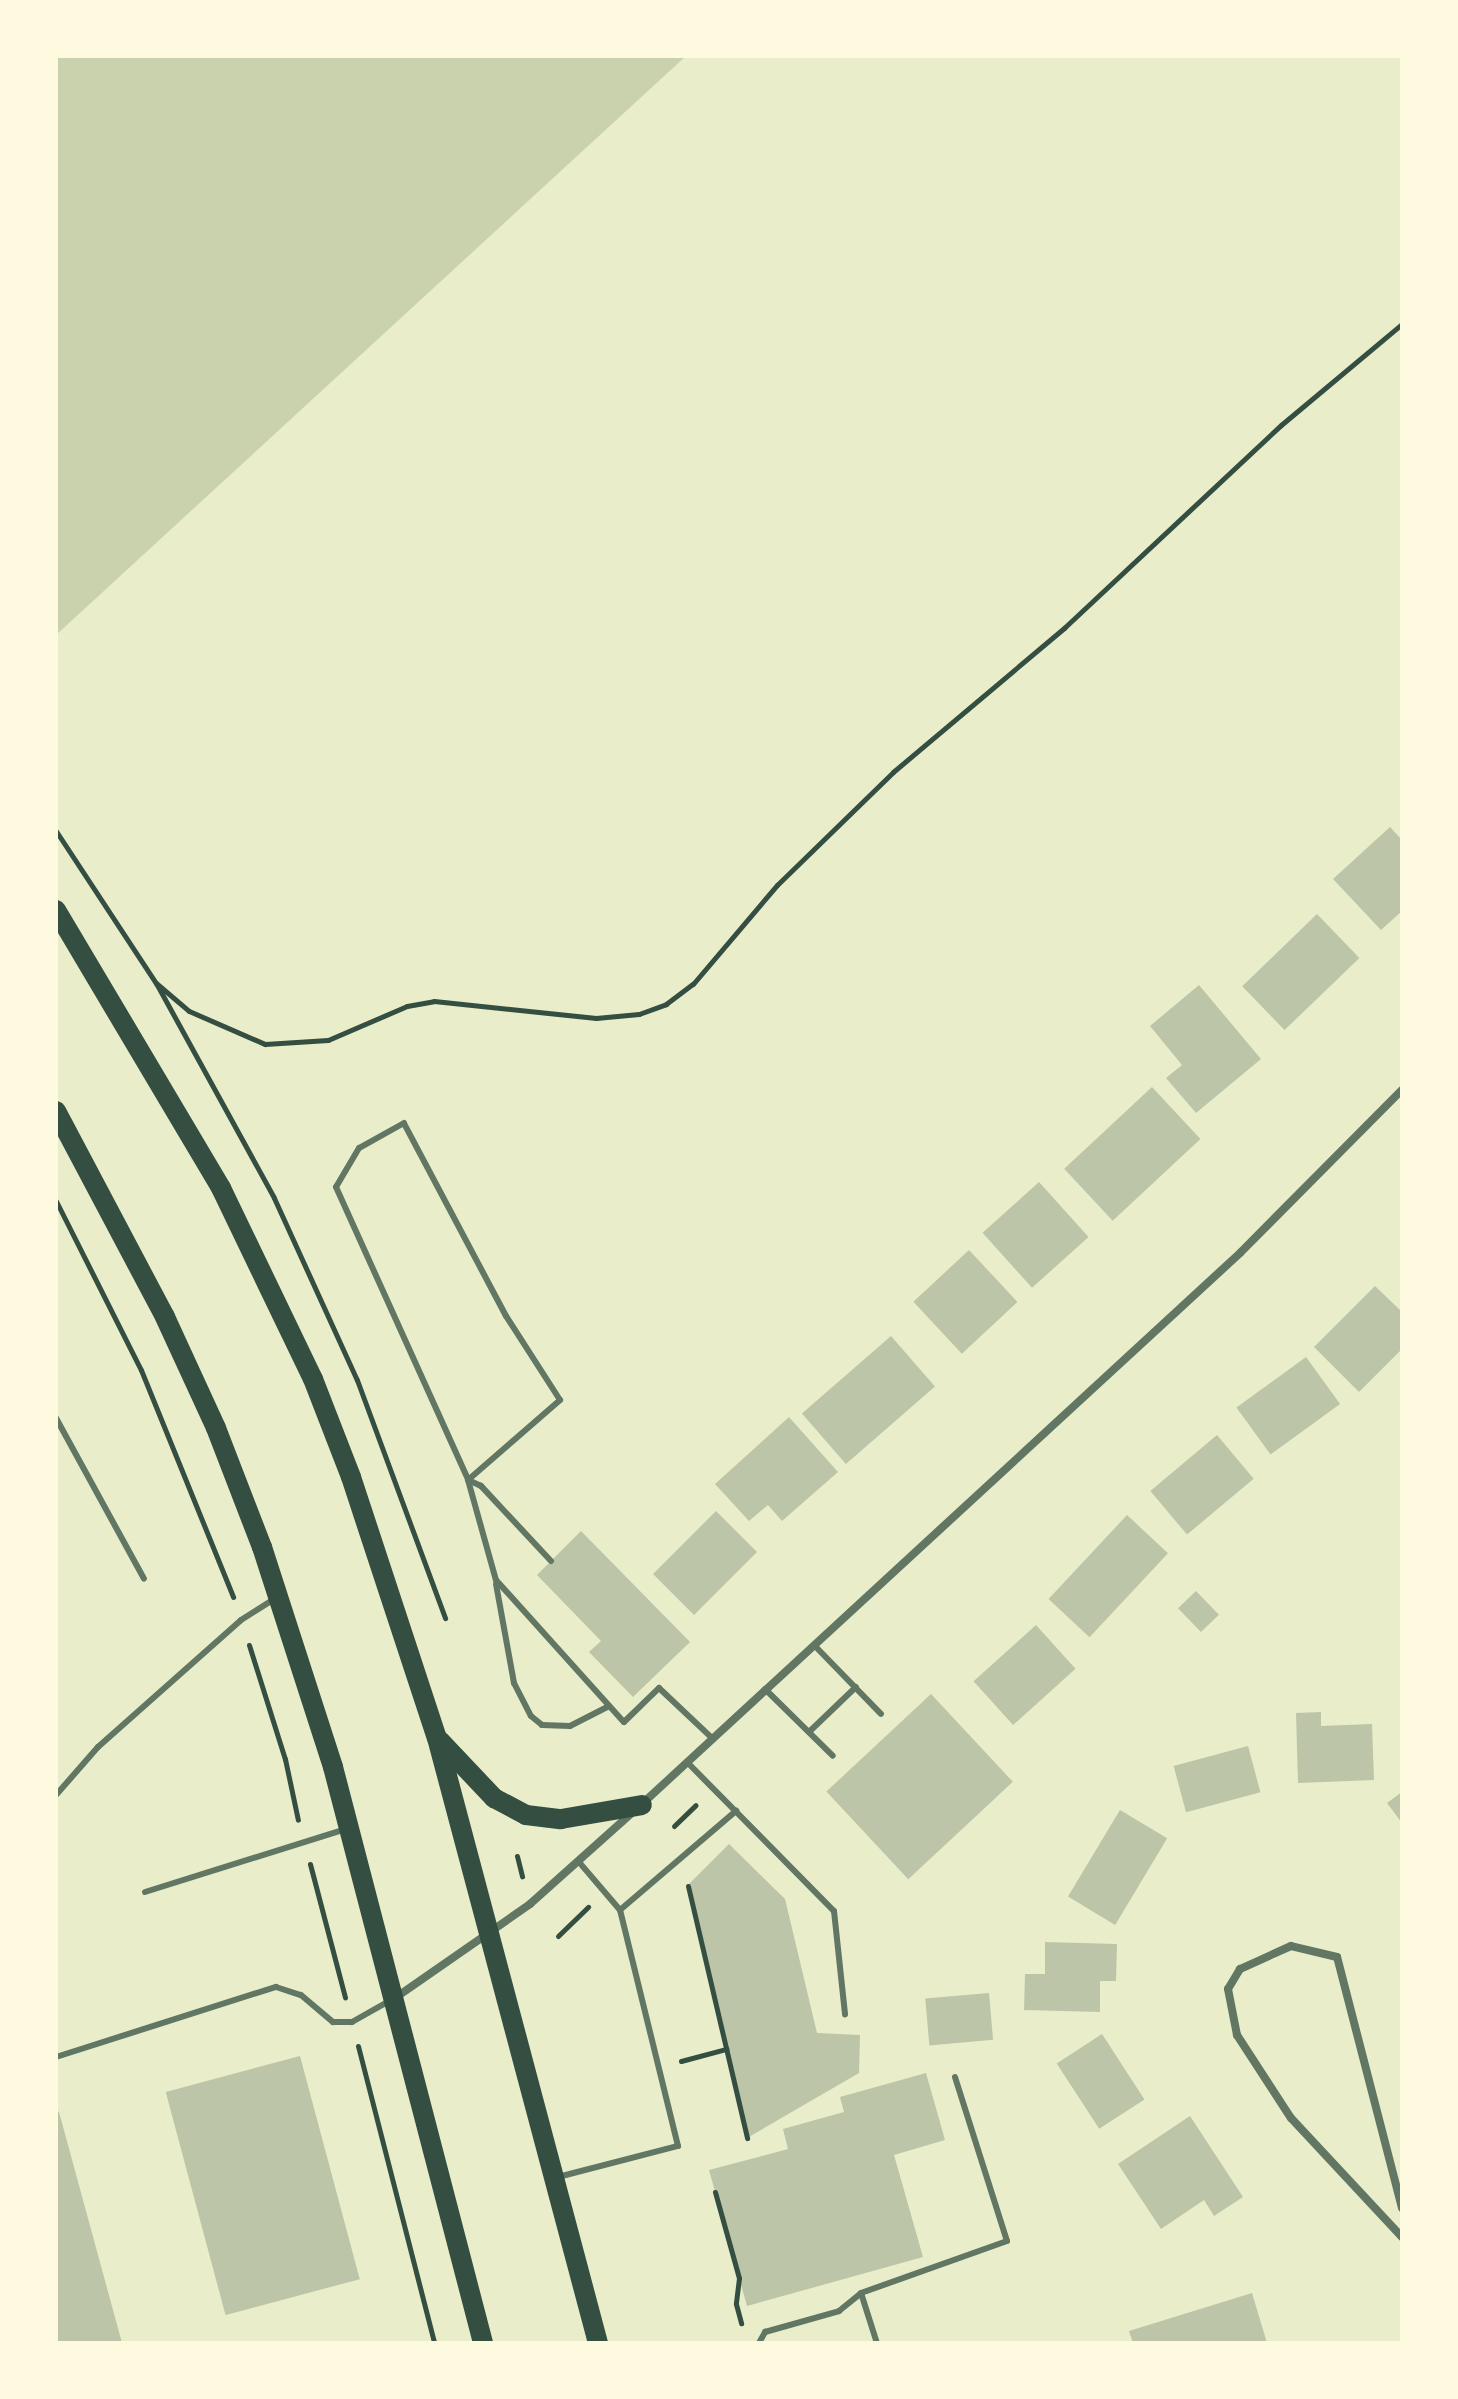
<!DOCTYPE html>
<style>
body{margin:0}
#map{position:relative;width:1458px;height:2399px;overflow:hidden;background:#e9edc9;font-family:"IBM Plex Sans",sans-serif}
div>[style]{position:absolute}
.green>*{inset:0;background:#cad2ad}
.building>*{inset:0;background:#bcc5a7;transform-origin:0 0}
.path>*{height:5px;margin:-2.5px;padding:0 2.5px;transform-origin:2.5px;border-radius:2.5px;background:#344e41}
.service>*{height:6px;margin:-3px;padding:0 3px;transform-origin:3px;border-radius:3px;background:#617663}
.minor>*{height:8px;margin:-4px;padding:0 4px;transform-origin:4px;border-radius:4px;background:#617663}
.primary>*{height:20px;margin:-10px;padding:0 10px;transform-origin:10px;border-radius:10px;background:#344e41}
span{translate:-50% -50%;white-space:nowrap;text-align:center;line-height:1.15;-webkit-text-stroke:6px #fefae0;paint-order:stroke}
.frame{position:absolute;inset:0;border:58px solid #fefae0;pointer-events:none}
</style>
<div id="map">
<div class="green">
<i style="clip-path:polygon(56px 56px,686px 56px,56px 635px)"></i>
</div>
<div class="building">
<i style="clip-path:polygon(1390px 827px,1402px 840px,1402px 911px,1381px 930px,1333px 879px)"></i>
<i style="left:1317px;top:914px;width:61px;height:104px;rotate:46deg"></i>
<i style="clip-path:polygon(1199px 985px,1261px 1059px,1196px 1113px,1166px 1078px,1182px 1065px,1150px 1026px)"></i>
<i style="left:1152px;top:1087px;width:71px;height:120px;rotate:47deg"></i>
<i style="left:1039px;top:1182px;width:74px;height:76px;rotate:48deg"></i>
<i style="left:969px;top:1250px;width:71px;height:76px;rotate:47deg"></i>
<i style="clip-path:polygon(1375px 1286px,1402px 1312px,1402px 1349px,1359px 1392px,1314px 1347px)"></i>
<i style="left:891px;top:1336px;width:67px;height:118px;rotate:49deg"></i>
<i style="left:1306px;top:1357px;width:58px;height:86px;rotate:54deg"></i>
<i style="clip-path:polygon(789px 1417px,838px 1472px,782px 1521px,768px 1505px,749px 1521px,715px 1484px)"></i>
<i style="left:1217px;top:1435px;width:57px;height:87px;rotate:50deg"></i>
<i style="left:716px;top:1511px;width:58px;height:89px;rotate:45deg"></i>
<i style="left:1127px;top:1515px;width:56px;height:115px;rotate:43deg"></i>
<i style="clip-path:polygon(581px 1531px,690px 1642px,633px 1697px,589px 1652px,601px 1641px,537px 1575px)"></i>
<i style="left:1196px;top:1591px;width:33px;height:25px;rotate:46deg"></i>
<i style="left:1036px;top:1625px;width:59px;height:84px;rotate:48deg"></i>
<i style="left:931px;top:1694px;width:120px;height:143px;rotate:47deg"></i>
<i style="clip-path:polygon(1321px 1712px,1321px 1726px,1372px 1724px,1374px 1780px,1298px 1783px,1296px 1713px)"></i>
<i style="left:1248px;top:1746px;width:48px;height:77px;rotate:75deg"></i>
<i style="clip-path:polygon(1402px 1792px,1402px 1823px,1387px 1803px)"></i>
<i style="left:1120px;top:1810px;width:55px;height:101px;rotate:31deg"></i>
<i style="clip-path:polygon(729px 1844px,785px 1899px,817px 2033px,860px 2035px,859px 2073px,747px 2138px,688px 1885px)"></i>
<i style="clip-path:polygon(1045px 1942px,1117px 1944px,1116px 1981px,1100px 1981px,1100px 2012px,1024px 2010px,1025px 1974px,1045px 1974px)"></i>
<i style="left:989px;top:1993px;width:47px;height:64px;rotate:85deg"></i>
<i style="left:1102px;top:2034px;width:78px;height:54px;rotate:57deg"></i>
<i style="left:300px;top:2056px;width:231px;height:139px;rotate:75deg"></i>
<i style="clip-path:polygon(926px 2073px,945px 2140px,894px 2155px,923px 2257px,747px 2306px,709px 2170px,788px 2149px,783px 2129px,844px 2112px,840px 2097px)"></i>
<i style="clip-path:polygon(56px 2109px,59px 2112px,122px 2343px,56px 2343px)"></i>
<i style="clip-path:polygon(1190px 2116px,1243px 2197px,1214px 2216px,1204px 2200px,1161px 2229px,1118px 2164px)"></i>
<i style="clip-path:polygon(1252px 2293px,1267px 2343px,1133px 2343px,1129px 2331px)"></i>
</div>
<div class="path">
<i style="left:56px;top:831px;width:182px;rotate:56.7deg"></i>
<i style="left:156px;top:983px;width:245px;rotate:61.2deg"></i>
<i style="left:274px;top:1198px;width:200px;rotate:65.5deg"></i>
<i style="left:357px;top:1380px;width:254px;rotate:69.7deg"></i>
<i style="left:156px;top:983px;width:43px;rotate:40.3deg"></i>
<i style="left:189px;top:1011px;width:83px;rotate:23.5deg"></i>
<i style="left:265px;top:1044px;width:63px;rotate:-3.6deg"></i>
<i style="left:328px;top:1040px;width:86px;rotate:-23.3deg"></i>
<i style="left:407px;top:1006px;width:27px;rotate:-10deg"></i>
<i style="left:434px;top:1001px;width:163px;rotate:6deg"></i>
<i style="left:596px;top:1018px;width:43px;rotate:-5.3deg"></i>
<i style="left:639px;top:1014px;width:29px;rotate:-20deg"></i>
<i style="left:666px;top:1004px;width:34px;rotate:-37deg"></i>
<i style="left:693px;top:984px;width:130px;rotate:-49.7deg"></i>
<i style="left:777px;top:885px;width:162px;rotate:-44.2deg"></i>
<i style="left:893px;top:772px;width:224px;rotate:-40.1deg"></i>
<i style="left:1064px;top:628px;width:297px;rotate:-43.1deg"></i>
<i style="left:1281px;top:425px;width:158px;rotate:-39.9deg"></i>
<i style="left:56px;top:1201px;width:189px;rotate:63.3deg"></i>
<i style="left:141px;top:1370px;width:245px;rotate:67.9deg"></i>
<i style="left:249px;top:1645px;width:120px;rotate:72.5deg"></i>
<i style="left:285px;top:1759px;width:62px;rotate:78deg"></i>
<i style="left:674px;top:1826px;width:30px;rotate:-44deg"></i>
<i style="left:517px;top:1856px;width:21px;rotate:76deg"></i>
<i style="left:310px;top:1864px;width:138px;rotate:75.3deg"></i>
<i style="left:688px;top:1886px;width:259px;rotate:76.8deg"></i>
<i style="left:558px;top:1936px;width:42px;rotate:-44deg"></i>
<i style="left:358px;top:2046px;width:307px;rotate:75.6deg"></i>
<i style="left:681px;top:2061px;width:47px;rotate:-14.9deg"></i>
<i style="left:715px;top:2192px;width:89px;rotate:74.4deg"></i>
<i style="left:739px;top:2278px;width:26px;rotate:97deg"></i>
<i style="left:736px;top:2304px;width:20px;rotate:75deg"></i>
</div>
<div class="service">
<i style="left:56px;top:1418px;width:183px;rotate:61.3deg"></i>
<i style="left:551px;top:1561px;width:103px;rotate:-133deg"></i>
<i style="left:481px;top:1486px;width:14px;rotate:-155deg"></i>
<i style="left:468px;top:1480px;width:122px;rotate:-41deg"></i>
<i style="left:560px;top:1400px;width:100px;rotate:-122.7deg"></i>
<i style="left:506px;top:1316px;width:218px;rotate:-117.9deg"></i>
<i style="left:404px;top:1123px;width:51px;rotate:150.9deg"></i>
<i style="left:359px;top:1148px;width:45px;rotate:120.5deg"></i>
<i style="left:336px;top:1187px;width:321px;rotate:65.7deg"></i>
<i style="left:468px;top:1480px;width:104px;rotate:74.4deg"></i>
<i style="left:496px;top:1580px;width:191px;rotate:48deg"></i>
<i style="left:624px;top:1722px;width:49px;rotate:-44.2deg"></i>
<i style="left:659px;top:1688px;width:73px;rotate:43.3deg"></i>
<i style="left:496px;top:1584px;width:101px;rotate:79.7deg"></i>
<i style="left:514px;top:1683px;width:37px;rotate:63deg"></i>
<i style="left:531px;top:1716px;width:14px;rotate:39deg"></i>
<i style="left:542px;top:1725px;width:28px;rotate:2deg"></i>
<i style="left:570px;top:1726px;width:44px;rotate:-27.1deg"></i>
<i style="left:814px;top:1645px;width:96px;rotate:45.8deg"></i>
<i style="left:765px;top:1689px;width:95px;rotate:44.6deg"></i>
<i style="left:809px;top:1732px;width:65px;rotate:-43.8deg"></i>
<i style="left:687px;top:1762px;width:209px;rotate:45.4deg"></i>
<i style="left:834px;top:1911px;width:104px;rotate:83.9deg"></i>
<i style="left:56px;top:1795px;width:64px;rotate:-48.8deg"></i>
<i style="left:98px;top:1747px;width:191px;rotate:-41.6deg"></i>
<i style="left:241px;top:1620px;width:41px;rotate:-32.2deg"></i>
<i style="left:145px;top:1892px;width:211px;rotate:-17.4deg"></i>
<i style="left:620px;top:1910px;width:153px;rotate:-40.5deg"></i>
<i style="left:56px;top:2057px;width:231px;rotate:-17.7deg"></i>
<i style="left:276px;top:1987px;width:26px;rotate:18deg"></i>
<i style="left:301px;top:1995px;width:42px;rotate:40.2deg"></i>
<i style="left:333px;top:2022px;width:19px"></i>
<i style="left:352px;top:2022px;width:45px;rotate:-29.4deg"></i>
<i style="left:558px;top:2177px;width:124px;rotate:-14.5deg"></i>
<i style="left:678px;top:2146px;width:243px;rotate:-103.8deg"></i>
<i style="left:620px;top:1910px;width:63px;rotate:-130.5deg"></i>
<i style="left:861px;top:2293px;width:52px;rotate:72.3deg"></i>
<i style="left:759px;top:2343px;width:13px;rotate:-61deg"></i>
<i style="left:765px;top:2332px;width:77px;rotate:-15.8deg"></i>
<i style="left:839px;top:2311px;width:28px;rotate:-39deg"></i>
<i style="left:861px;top:2293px;width:155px;rotate:-19.6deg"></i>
<i style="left:1007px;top:2241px;width:172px;rotate:-107.6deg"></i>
</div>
<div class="minor">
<i style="left:643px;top:1803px;width:812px;rotate:-42.65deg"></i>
<i style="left:1240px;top:1253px;width:230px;rotate:-45.2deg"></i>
<i style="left:395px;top:1998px;width:165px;rotate:-34.8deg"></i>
<i style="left:530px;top:1904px;width:138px;rotate:-41.8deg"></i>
<i style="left:1402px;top:2208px;width:259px;rotate:-104.5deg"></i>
<i style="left:1337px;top:1957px;width:47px;rotate:-166.6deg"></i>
<i style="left:1291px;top:1946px;width:56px;rotate:155.7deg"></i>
<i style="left:1240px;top:1969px;width:23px;rotate:121deg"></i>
<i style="left:1228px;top:1989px;width:47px;rotate:78.9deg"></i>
<i style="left:1237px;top:2035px;width:99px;rotate:57deg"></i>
<i style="left:1291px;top:2118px;width:163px;rotate:47deg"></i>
</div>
<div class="primary">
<i style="left:56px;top:910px;width:323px;rotate:59.3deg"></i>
<i style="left:221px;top:1188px;width:212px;rotate:64.3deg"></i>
<i style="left:313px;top:1379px;width:105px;rotate:68.8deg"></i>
<i style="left:351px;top:1477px;width:275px;rotate:71.8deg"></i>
<i style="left:437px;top:1738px;width:626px;rotate:75.1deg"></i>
<i style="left:56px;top:1111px;width:233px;rotate:62.1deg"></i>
<i style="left:165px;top:1317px;width:122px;rotate:65.3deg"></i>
<i style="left:216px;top:1428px;width:128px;rotate:68.9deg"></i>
<i style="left:262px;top:1547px;width:231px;rotate:72.1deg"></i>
<i style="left:333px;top:1767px;width:595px;rotate:75.4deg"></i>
<i style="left:440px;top:1741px;width:79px;rotate:46.5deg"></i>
<i style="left:494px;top:1798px;width:36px;rotate:28deg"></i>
<i style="left:526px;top:1815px;width:35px;rotate:7deg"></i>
<i style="left:561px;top:1819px;width:82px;rotate:-9.8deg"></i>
</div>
<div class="frame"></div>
</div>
